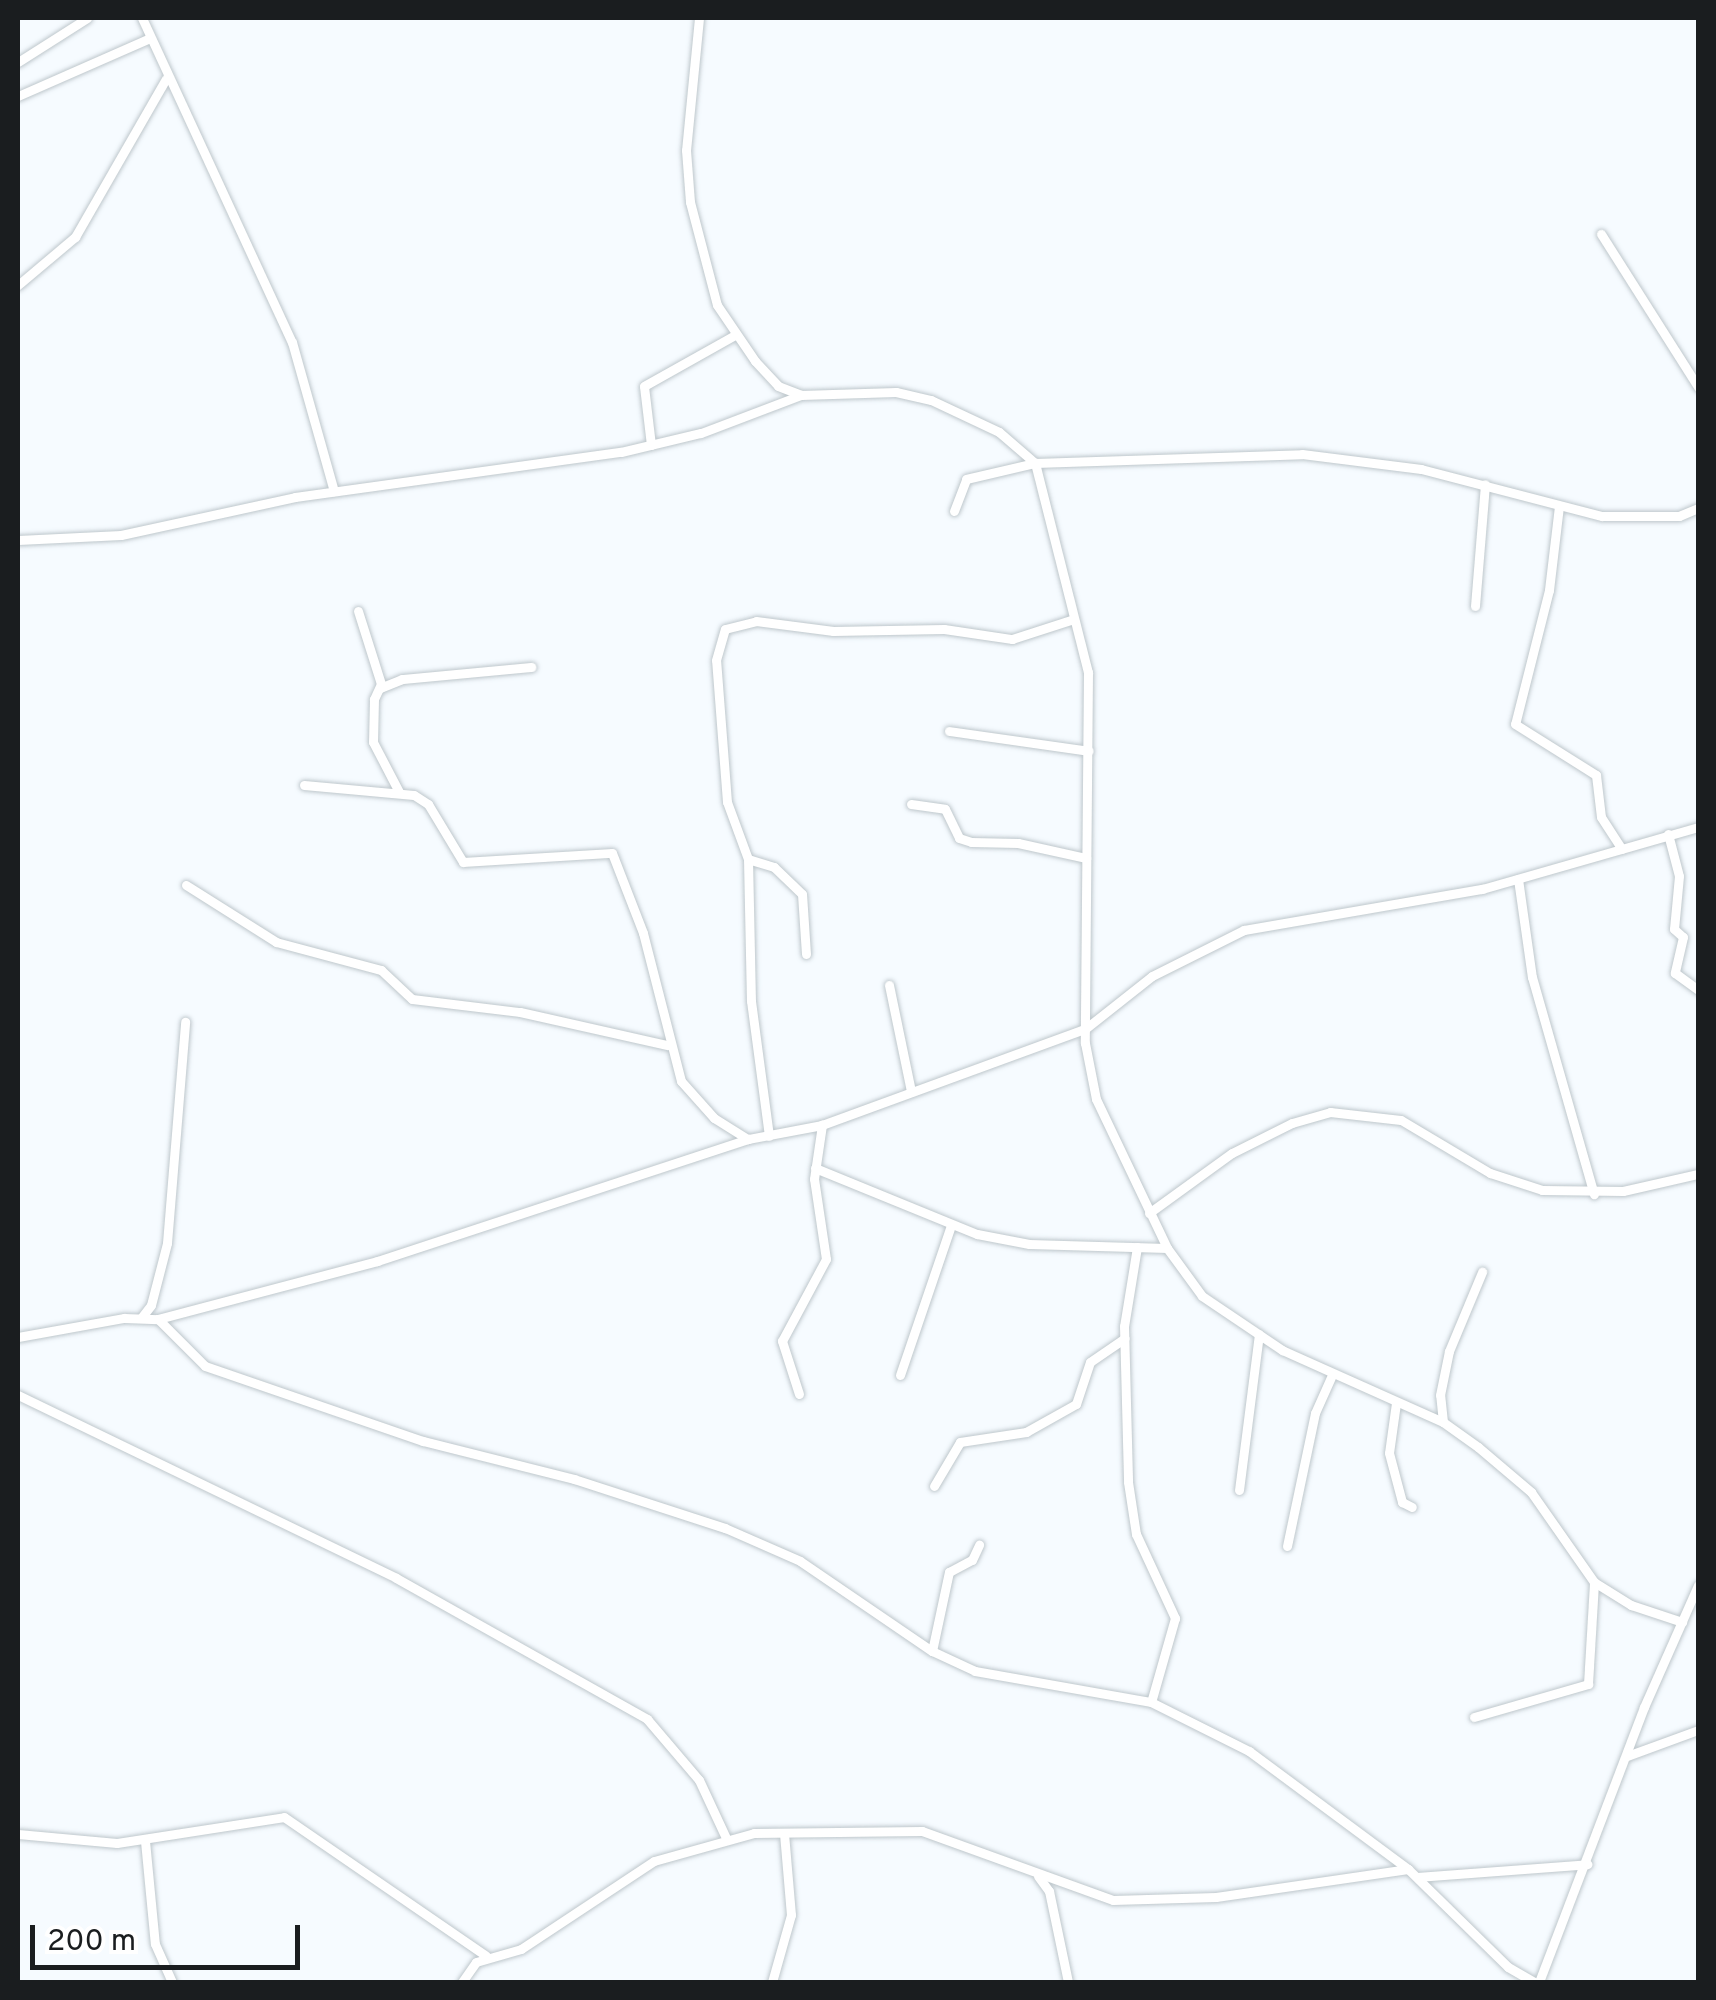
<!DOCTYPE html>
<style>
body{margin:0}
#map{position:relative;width:1716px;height:2000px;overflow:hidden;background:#f6fbff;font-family:Overpass,sans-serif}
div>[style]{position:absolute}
.roads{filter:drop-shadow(0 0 2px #bec7cc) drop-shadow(0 0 2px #bec7cc)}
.street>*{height:9px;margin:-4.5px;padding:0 4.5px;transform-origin:4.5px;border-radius:4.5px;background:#fff}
span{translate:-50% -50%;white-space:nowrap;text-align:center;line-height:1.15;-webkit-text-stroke:8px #fff;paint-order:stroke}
.frame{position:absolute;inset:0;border:20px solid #1a1d1f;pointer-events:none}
.scale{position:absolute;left:30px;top:1925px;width:270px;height:45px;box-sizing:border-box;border:5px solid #1a1d1f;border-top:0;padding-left:12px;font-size:30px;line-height:35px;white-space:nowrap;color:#1a1d1f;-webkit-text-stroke:8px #fff;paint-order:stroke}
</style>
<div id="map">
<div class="roads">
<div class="street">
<i style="left:142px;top:18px;width:357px;rotate:65.2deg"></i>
<i style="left:292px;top:342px;width:155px;rotate:74.3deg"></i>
<i style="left:699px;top:18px;width:133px;rotate:95.6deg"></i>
<i style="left:686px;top:150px;width:52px;rotate:85.6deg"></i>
<i style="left:690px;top:202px;width:106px;rotate:75.3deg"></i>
<i style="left:717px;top:305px;width:68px;rotate:55.8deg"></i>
<i style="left:755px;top:361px;width:34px;rotate:47deg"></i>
<i style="left:778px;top:386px;width:25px;rotate:21deg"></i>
<i style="left:801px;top:395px;width:95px;rotate:-1.8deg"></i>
<i style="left:896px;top:392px;width:36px;rotate:13deg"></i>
<i style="left:931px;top:400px;width:75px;rotate:25.2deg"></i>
<i style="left:999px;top:432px;width:48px;rotate:40.7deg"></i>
<i style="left:1035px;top:463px;width:216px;rotate:75.8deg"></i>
<i style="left:1088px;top:672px;width:371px;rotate:90.5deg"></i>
<i style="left:1085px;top:1043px;width:57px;rotate:78.9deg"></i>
<i style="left:1096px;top:1099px;width:165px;rotate:64.5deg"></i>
<i style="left:1167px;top:1248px;width:59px;rotate:53.9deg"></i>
<i style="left:1202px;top:1296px;width:97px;rotate:34deg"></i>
<i style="left:1282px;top:1350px;width:176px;rotate:24.1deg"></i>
<i style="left:1443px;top:1422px;width:43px;rotate:35.5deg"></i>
<i style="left:1478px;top:1447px;width:70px;rotate:40.3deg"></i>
<i style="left:1531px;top:1492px;width:110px;rotate:55deg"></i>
<i style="left:1594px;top:1582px;width:44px;rotate:31.9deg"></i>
<i style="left:1631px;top:1605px;width:54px;rotate:18.4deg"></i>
<i style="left:18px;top:62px;width:82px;rotate:-32.5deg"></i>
<i style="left:18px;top:96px;width:142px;rotate:-23.7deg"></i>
<i style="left:1601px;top:234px;width:181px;rotate:57.6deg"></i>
<i style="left:18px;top:285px;width:75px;rotate:-40.1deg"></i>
<i style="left:75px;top:237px;width:182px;rotate:-60.1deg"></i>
<i style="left:651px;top:445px;width:59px;rotate:-96.8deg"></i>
<i style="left:644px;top:386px;width:104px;rotate:-29.3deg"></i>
<i style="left:1559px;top:506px;width:85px;rotate:96.8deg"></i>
<i style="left:1549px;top:590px;width:138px;rotate:104.2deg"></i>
<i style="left:1515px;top:724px;width:96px;rotate:32.2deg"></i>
<i style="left:1596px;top:775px;width:42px;rotate:83.2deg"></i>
<i style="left:1601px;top:817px;width:38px;rotate:57deg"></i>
<i style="left:954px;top:511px;width:34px;rotate:-69deg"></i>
<i style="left:966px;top:479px;width:71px;rotate:-13.1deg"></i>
<i style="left:1035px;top:463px;width:267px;rotate:-1.9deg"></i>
<i style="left:1302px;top:454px;width:120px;rotate:7.2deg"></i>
<i style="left:1421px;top:469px;width:187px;rotate:14.6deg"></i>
<i style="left:1602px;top:516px;width:77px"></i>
<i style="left:1679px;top:516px;width:21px;rotate:-23deg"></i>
<i style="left:18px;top:540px;width:103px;rotate:-2.8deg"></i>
<i style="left:121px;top:535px;width:178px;rotate:-12.3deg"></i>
<i style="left:295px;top:497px;width:329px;rotate:-7.9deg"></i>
<i style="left:621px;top:452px;width:82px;rotate:-13.4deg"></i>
<i style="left:701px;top:433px;width:107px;rotate:-20.8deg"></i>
<i style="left:1475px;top:606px;width:122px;rotate:-85.3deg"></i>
<i style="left:358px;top:611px;width:77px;rotate:72.5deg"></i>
<i style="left:381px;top:684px;width:17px;rotate:115deg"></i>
<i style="left:374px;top:699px;width:43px;rotate:91.3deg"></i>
<i style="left:373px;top:742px;width:56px;rotate:62.5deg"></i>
<i style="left:380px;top:688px;width:24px;rotate:-22deg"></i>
<i style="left:402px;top:679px;width:130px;rotate:-5.3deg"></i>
<i style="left:949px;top:731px;width:141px;rotate:8.1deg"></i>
<i style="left:304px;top:785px;width:110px;rotate:5.2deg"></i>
<i style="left:414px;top:795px;width:17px;rotate:33deg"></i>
<i style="left:428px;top:804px;width:68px;rotate:58.9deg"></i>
<i style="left:463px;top:862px;width:149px;rotate:-3.5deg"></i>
<i style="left:612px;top:853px;width:86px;rotate:68.8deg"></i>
<i style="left:643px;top:933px;width:153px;rotate:75.6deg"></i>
<i style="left:681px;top:1081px;width:50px;rotate:48.3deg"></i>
<i style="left:714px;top:1118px;width:40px;rotate:32deg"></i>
<i style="left:911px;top:804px;width:34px;rotate:8deg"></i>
<i style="left:945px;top:809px;width:32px;rotate:64deg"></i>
<i style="left:959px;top:838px;width:13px;rotate:18deg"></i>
<i style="left:971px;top:842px;width:47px;rotate:1.2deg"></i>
<i style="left:1018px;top:843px;width:70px;rotate:12.4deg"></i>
<i style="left:1668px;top:834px;width:43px;rotate:75.3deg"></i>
<i style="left:1679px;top:876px;width:53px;rotate:95.4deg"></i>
<i style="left:1674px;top:929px;width:12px;rotate:42deg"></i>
<i style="left:1683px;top:937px;width:37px;rotate:103deg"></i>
<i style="left:1675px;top:973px;width:29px;rotate:36deg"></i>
<i style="left:748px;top:859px;width:142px;rotate:88.8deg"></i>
<i style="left:751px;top:1001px;width:136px;rotate:82.4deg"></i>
<i style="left:1518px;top:879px;width:99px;rotate:81.9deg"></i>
<i style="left:1532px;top:977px;width:226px;rotate:74.1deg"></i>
<i style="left:186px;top:885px;width:107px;rotate:32.3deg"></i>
<i style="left:276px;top:942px;width:109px;rotate:14.9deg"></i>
<i style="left:381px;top:970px;width:42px;rotate:43.1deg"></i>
<i style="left:412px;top:999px;width:109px;rotate:6.9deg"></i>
<i style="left:520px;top:1012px;width:151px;rotate:12.7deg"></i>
<i style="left:806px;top:954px;width:60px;rotate:-93.8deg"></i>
<i style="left:802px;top:894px;width:39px;rotate:-136deg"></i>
<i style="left:774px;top:867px;width:27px;rotate:-163deg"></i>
<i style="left:748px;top:859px;width:61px;rotate:-110.2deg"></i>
<i style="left:727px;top:802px;width:142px;rotate:-94.4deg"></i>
<i style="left:716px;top:660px;width:32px;rotate:-74deg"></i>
<i style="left:725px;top:629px;width:32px;rotate:-14deg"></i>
<i style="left:756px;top:621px;width:78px;rotate:7.4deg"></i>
<i style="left:833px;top:631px;width:111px;rotate:-1deg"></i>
<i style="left:944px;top:629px;width:69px;rotate:8.4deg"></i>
<i style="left:1012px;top:639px;width:65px;rotate:-17.9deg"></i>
<i style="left:889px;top:985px;width:108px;rotate:78.3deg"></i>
<i style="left:815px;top:1168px;width:175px;rotate:22.2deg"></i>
<i style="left:977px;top:1234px;width:53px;rotate:10.9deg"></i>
<i style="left:1029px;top:1244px;width:138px;rotate:1.7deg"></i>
<i style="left:1149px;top:1213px;width:102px;rotate:-35.9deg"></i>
<i style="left:1232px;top:1153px;width:67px;rotate:-26.6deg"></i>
<i style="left:1292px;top:1123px;width:40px;rotate:-16deg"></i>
<i style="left:1330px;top:1112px;width:71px;rotate:6.4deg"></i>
<i style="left:1401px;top:1120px;width:104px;rotate:30.8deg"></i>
<i style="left:1490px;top:1173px;width:55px;rotate:18.1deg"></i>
<i style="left:1542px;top:1190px;width:81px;rotate:0.7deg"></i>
<i style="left:1623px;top:1191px;width:77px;rotate:-12.8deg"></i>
<i style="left:1137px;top:1247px;width:80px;rotate:99.3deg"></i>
<i style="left:1124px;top:1326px;width:156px;rotate:88.5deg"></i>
<i style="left:1128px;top:1482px;width:53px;rotate:81.3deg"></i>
<i style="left:1136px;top:1534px;width:93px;rotate:65.1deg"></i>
<i style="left:1175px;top:1618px;width:87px;rotate:105.9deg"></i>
<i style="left:141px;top:1318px;width:16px;rotate:-52deg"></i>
<i style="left:151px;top:1305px;width:64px;rotate:-75.5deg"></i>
<i style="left:167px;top:1243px;width:222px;rotate:-85.3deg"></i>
<i style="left:158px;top:1319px;width:227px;rotate:-14.8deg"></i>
<i style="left:377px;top:1261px;width:391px;rotate:-18.2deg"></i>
<i style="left:748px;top:1139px;width:75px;rotate:-10.7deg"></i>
<i style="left:822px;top:1125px;width:280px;rotate:-20.1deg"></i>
<i style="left:1085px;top:1029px;width:85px;rotate:-38.3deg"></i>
<i style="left:1152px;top:976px;width:103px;rotate:-26.6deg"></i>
<i style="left:1244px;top:930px;width:242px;rotate:-9.8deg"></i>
<i style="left:1482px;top:889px;width:225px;rotate:-16deg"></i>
<i style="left:18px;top:1337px;width:108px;rotate:-10.2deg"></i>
<i style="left:124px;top:1318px;width:34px;rotate:2deg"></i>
<i style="left:158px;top:1319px;width:66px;rotate:45deg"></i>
<i style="left:205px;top:1366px;width:231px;rotate:19deg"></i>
<i style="left:423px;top:1441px;width:156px;rotate:14.1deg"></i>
<i style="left:574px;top:1479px;width:159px;rotate:18deg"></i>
<i style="left:725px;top:1528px;width:82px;rotate:23.7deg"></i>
<i style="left:800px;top:1561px;width:160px;rotate:34.3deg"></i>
<i style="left:932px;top:1651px;width:47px;rotate:24.9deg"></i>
<i style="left:975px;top:1671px;width:179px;rotate:10deg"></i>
<i style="left:1151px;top:1702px;width:110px;rotate:26.6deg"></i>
<i style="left:1249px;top:1751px;width:198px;rotate:36.6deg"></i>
<i style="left:1408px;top:1869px;width:140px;rotate:44.4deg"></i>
<i style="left:1508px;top:1967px;width:30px;rotate:30deg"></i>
<i style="left:900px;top:1375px;width:158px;rotate:-71.2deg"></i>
<i style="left:799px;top:1394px;width:56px;rotate:-107.8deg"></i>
<i style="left:782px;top:1341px;width:93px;rotate:-61.8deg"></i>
<i style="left:826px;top:1259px;width:81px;rotate:-98.5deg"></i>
<i style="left:814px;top:1179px;width:55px;rotate:-81.6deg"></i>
<i style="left:18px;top:1395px;width:420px;rotate:25.8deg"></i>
<i style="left:396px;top:1578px;width:288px;rotate:29.3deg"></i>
<i style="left:647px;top:1719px;width:80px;rotate:49.6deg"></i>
<i style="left:699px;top:1780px;width:66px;rotate:65deg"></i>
<i style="left:1396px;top:1403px;width:50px;rotate:98deg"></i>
<i style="left:1389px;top:1453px;width:51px;rotate:75.1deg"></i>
<i style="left:1402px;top:1502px;width:11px;rotate:27deg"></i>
<i style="left:1443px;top:1422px;width:27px;rotate:-96deg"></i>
<i style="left:1440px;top:1395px;width:45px;rotate:-78.4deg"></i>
<i style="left:1449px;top:1351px;width:86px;rotate:-67.3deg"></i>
<i style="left:934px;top:1486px;width:51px;rotate:-59.4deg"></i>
<i style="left:960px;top:1442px;width:67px;rotate:-8.6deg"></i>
<i style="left:1026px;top:1432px;width:57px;rotate:-29.2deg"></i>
<i style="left:1076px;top:1404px;width:44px;rotate:-71.6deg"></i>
<i style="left:1090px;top:1362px;width:42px;rotate:-34.4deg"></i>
<i style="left:1239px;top:1490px;width:157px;rotate:-82.7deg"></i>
<i style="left:1287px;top:1546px;width:136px;rotate:-78.1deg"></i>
<i style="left:1315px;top:1413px;width:42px;rotate:-65.9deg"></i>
<i style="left:932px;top:1651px;width:81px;rotate:-77.9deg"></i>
<i style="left:949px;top:1572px;width:26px;rotate:-28deg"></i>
<i style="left:972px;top:1560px;width:17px;rotate:-65deg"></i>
<i style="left:1474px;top:1717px;width:119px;rotate:-16.1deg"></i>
<i style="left:1588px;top:1684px;width:102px;rotate:-86.6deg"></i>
<i style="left:1627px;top:1756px;width:76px;rotate:-20.1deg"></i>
<i style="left:18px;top:1834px;width:99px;rotate:5.2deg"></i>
<i style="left:117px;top:1843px;width:169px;rotate:-8.8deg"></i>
<i style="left:284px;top:1817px;width:245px;rotate:34.5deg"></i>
<i style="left:145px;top:1841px;width:103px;rotate:84.5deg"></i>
<i style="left:155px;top:1944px;width:42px;rotate:65.9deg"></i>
<i style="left:1038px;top:1876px;width:19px;rotate:54deg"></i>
<i style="left:1049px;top:1891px;width:93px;rotate:78.2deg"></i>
<i style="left:1417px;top:1877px;width:171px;rotate:-4.3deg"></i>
<i style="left:462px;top:1982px;width:24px;rotate:-55deg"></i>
<i style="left:476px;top:1962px;width:47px;rotate:-16.1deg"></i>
<i style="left:521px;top:1949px;width:159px;rotate:-33.5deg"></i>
<i style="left:654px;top:1861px;width:104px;rotate:-15.6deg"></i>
<i style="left:754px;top:1833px;width:168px;rotate:-0.7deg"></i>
<i style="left:922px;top:1831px;width:203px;rotate:19.9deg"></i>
<i style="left:1113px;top:1900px;width:103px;rotate:-1.7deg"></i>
<i style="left:1216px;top:1897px;width:194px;rotate:-8.3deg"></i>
<i style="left:772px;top:1982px;width:70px;rotate:-74.2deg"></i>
<i style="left:791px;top:1915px;width:81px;rotate:-94.9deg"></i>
<i style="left:1539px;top:1982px;width:294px;rotate:-69.1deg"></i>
<i style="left:1644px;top:1707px;width:133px;rotate:-66.1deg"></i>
</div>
</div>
<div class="frame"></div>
<div class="scale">200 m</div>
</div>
